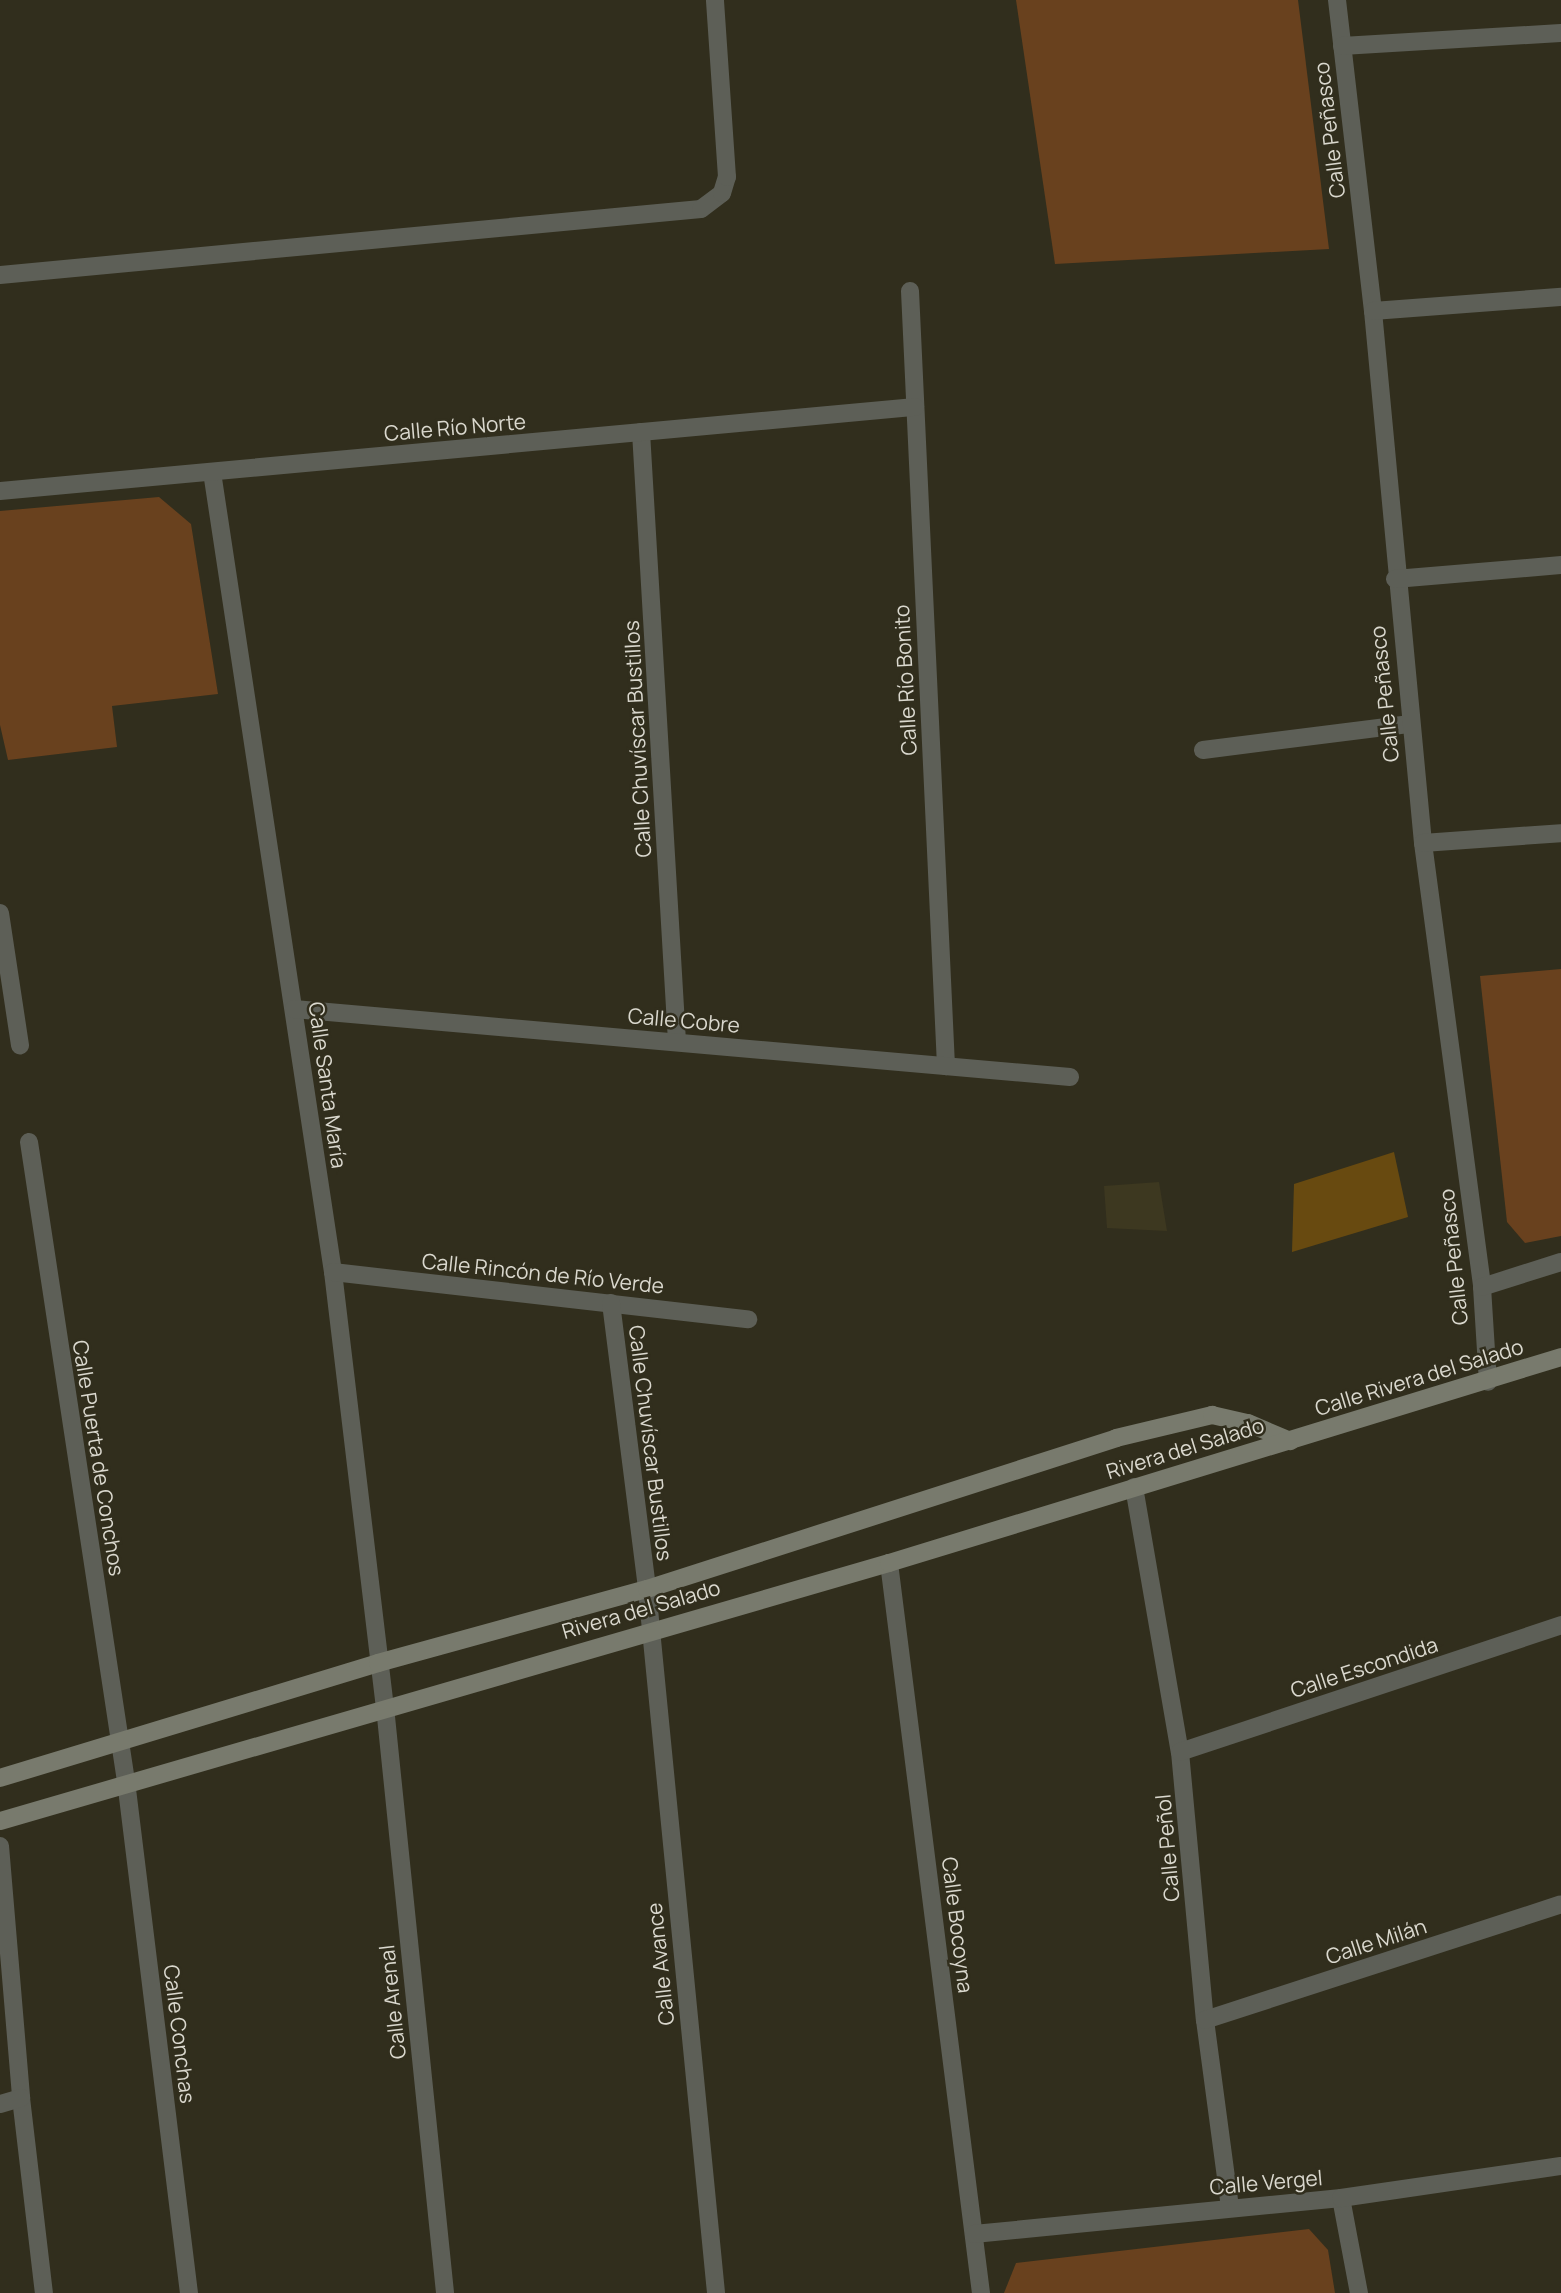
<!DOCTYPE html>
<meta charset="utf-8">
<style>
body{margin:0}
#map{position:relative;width:1561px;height:2293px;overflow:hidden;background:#312e1d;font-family:Manrope,sans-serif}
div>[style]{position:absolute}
.built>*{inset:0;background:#3d3820}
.green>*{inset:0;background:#69411e}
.building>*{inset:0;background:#684a10}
.lane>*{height:18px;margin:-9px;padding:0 9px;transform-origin:9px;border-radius:9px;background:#5d5f57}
.street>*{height:18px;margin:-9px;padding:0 9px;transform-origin:9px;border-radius:9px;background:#5d5f57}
.secondary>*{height:18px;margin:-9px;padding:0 9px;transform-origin:9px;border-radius:9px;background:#787a6d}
span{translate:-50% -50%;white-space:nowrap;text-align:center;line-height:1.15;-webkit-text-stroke:5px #312e1d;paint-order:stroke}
.street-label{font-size:21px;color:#dad8ce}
</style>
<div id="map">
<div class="built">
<i style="clip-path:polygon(1159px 1182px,1167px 1231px,1107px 1228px,1104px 1186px)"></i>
</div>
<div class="green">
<i style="clip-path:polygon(1016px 0,1298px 0,1329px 249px,1055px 264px)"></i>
<i style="clip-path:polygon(159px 497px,191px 524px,218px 694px,112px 706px,117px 747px,8px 760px,0 725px,0 511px)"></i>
<i style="clip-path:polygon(1561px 969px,1561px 1236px,1525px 1243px,1507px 1222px,1480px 976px)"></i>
<i style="clip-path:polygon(1309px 2229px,1328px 2250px,1335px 2293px,1004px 2293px,1016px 2263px)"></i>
</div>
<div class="building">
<i style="clip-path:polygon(1394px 1152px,1408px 1217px,1292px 1252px,1294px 1184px)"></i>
</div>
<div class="lane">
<i style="left:0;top:275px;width:704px;rotate:-5.38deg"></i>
<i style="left:701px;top:209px;width:26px;rotate:-37deg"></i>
<i style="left:722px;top:193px;width:17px;rotate:-73deg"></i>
<i style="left:727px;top:177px;width:177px;rotate:-93.9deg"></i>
<i style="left:1203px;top:750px;width:209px;rotate:-7.2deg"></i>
</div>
<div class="street">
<i style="left:1337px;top:0;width:313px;rotate:83.4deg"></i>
<i style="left:1373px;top:311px;width:534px;rotate:84.63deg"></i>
<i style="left:1423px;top:843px;width:448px;rotate:82.4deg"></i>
<i style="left:1482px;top:1287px;width:95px;rotate:86.4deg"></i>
<i style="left:1342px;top:46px;width:219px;rotate:-3.4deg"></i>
<i style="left:910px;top:291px;width:776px;rotate:87.34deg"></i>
<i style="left:1373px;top:311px;width:189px;rotate:-4.3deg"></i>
<i style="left:641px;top:432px;width:611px;rotate:86.62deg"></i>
<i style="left:212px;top:472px;width:809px;rotate:81.4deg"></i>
<i style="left:333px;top:1272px;width:438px;rotate:83.2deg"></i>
<i style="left:385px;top:1707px;width:589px;rotate:84.15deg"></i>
<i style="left:0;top:491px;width:919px;rotate:-5.25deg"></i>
<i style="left:1395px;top:579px;width:167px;rotate:-4.8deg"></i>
<i style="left:1423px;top:843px;width:138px;rotate:-4.1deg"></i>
<i style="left:0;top:913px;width:134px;rotate:81.4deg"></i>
<i style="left:294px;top:1009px;width:779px;rotate:5.01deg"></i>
<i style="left:29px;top:1142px;width:646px;rotate:81.37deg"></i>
<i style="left:126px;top:1781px;width:516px;rotate:82.99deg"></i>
<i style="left:333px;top:1272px;width:418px;rotate:6.5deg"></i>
<i style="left:1482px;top:1287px;width:83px;rotate:-17.6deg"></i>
<i style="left:611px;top:1303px;width:288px;rotate:82.8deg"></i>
<i style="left:647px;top:1589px;width:707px;rotate:84.4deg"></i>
<i style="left:1134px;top:1487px;width:269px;rotate:80.2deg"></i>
<i style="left:1180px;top:1752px;width:269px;rotate:84.7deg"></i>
<i style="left:1205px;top:2020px;width:189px;rotate:82.4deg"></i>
<i style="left:889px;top:1563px;width:736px;rotate:82.82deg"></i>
<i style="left:1180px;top:1752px;width:402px;rotate:-18.4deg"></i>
<i style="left:0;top:1846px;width:253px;rotate:85.2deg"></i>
<i style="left:21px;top:2098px;width:196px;rotate:83.3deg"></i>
<i style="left:1205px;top:2020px;width:374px;rotate:-18deg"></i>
<i style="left:0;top:2104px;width:22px;rotate:-16deg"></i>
<i style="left:1341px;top:2198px;width:97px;rotate:79.3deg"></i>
<i style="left:974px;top:2234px;width:369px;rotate:-5.6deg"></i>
<i style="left:1341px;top:2198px;width:222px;rotate:-8.3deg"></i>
</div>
<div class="secondary">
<i style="left:0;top:1778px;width:395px;rotate:-16.9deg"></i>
<i style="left:378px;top:1663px;width:279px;rotate:-15.4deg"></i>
<i style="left:647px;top:1589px;width:493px;rotate:-17.8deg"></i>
<i style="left:1116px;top:1438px;width:99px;rotate:-13.5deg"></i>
<i style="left:1212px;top:1415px;width:37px;rotate:13deg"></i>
<i style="left:1248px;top:1423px;width:46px;rotate:23.2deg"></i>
<i style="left:0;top:1821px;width:926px;rotate:-16.18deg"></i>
<i style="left:889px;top:1563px;width:703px;rotate:-17.04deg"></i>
</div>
<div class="street-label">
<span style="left:1329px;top:130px;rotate:-97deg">Calle Peñasco</span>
<span style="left:455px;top:427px;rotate:-5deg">Calle Río Norte</span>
<span style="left:905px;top:680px;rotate:-93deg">Calle Río Bonito</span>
<span style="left:1384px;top:694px;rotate:-96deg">Calle Peñasco</span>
<span style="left:637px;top:739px;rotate:-93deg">Calle Chuvíscar Bustillos</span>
<span style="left:684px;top:1020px;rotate:5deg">Calle Cobre</span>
<span style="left:328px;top:1085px;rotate:82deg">Calle Santa María</span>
<span style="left:1453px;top:1257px;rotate:-96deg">Calle Peñasco</span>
<span style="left:543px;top:1273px;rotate:6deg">Calle Rincón de Río Verde</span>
<span style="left:1419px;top:1377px;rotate:-17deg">Calle Rivera del Salado</span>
<span style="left:651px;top:1443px;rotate:83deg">Calle Chuvíscar Bustillos</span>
<span style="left:1185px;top:1448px;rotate:-17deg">Rivera del Salado</span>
<span style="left:99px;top:1458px;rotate:81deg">Calle Puerta de Conchos</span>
<span style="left:641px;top:1609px;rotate:-16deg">Rivera del Salado</span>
<span style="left:1364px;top:1667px;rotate:-18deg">Calle Escondida</span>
<span style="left:1167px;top:1848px;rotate:-95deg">Calle Peñol</span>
<span style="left:958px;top:1925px;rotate:83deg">Calle Bocoyna</span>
<span style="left:1376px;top:1941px;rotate:-18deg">Calle Milán</span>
<span style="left:660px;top:1964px;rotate:-96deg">Calle Avance</span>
<span style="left:392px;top:2002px;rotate:-96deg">Calle Arenal</span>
<span style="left:180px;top:2034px;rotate:83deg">Calle Conchas</span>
<span style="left:1266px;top:2182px;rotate:-5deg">Calle Vergel</span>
</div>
</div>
